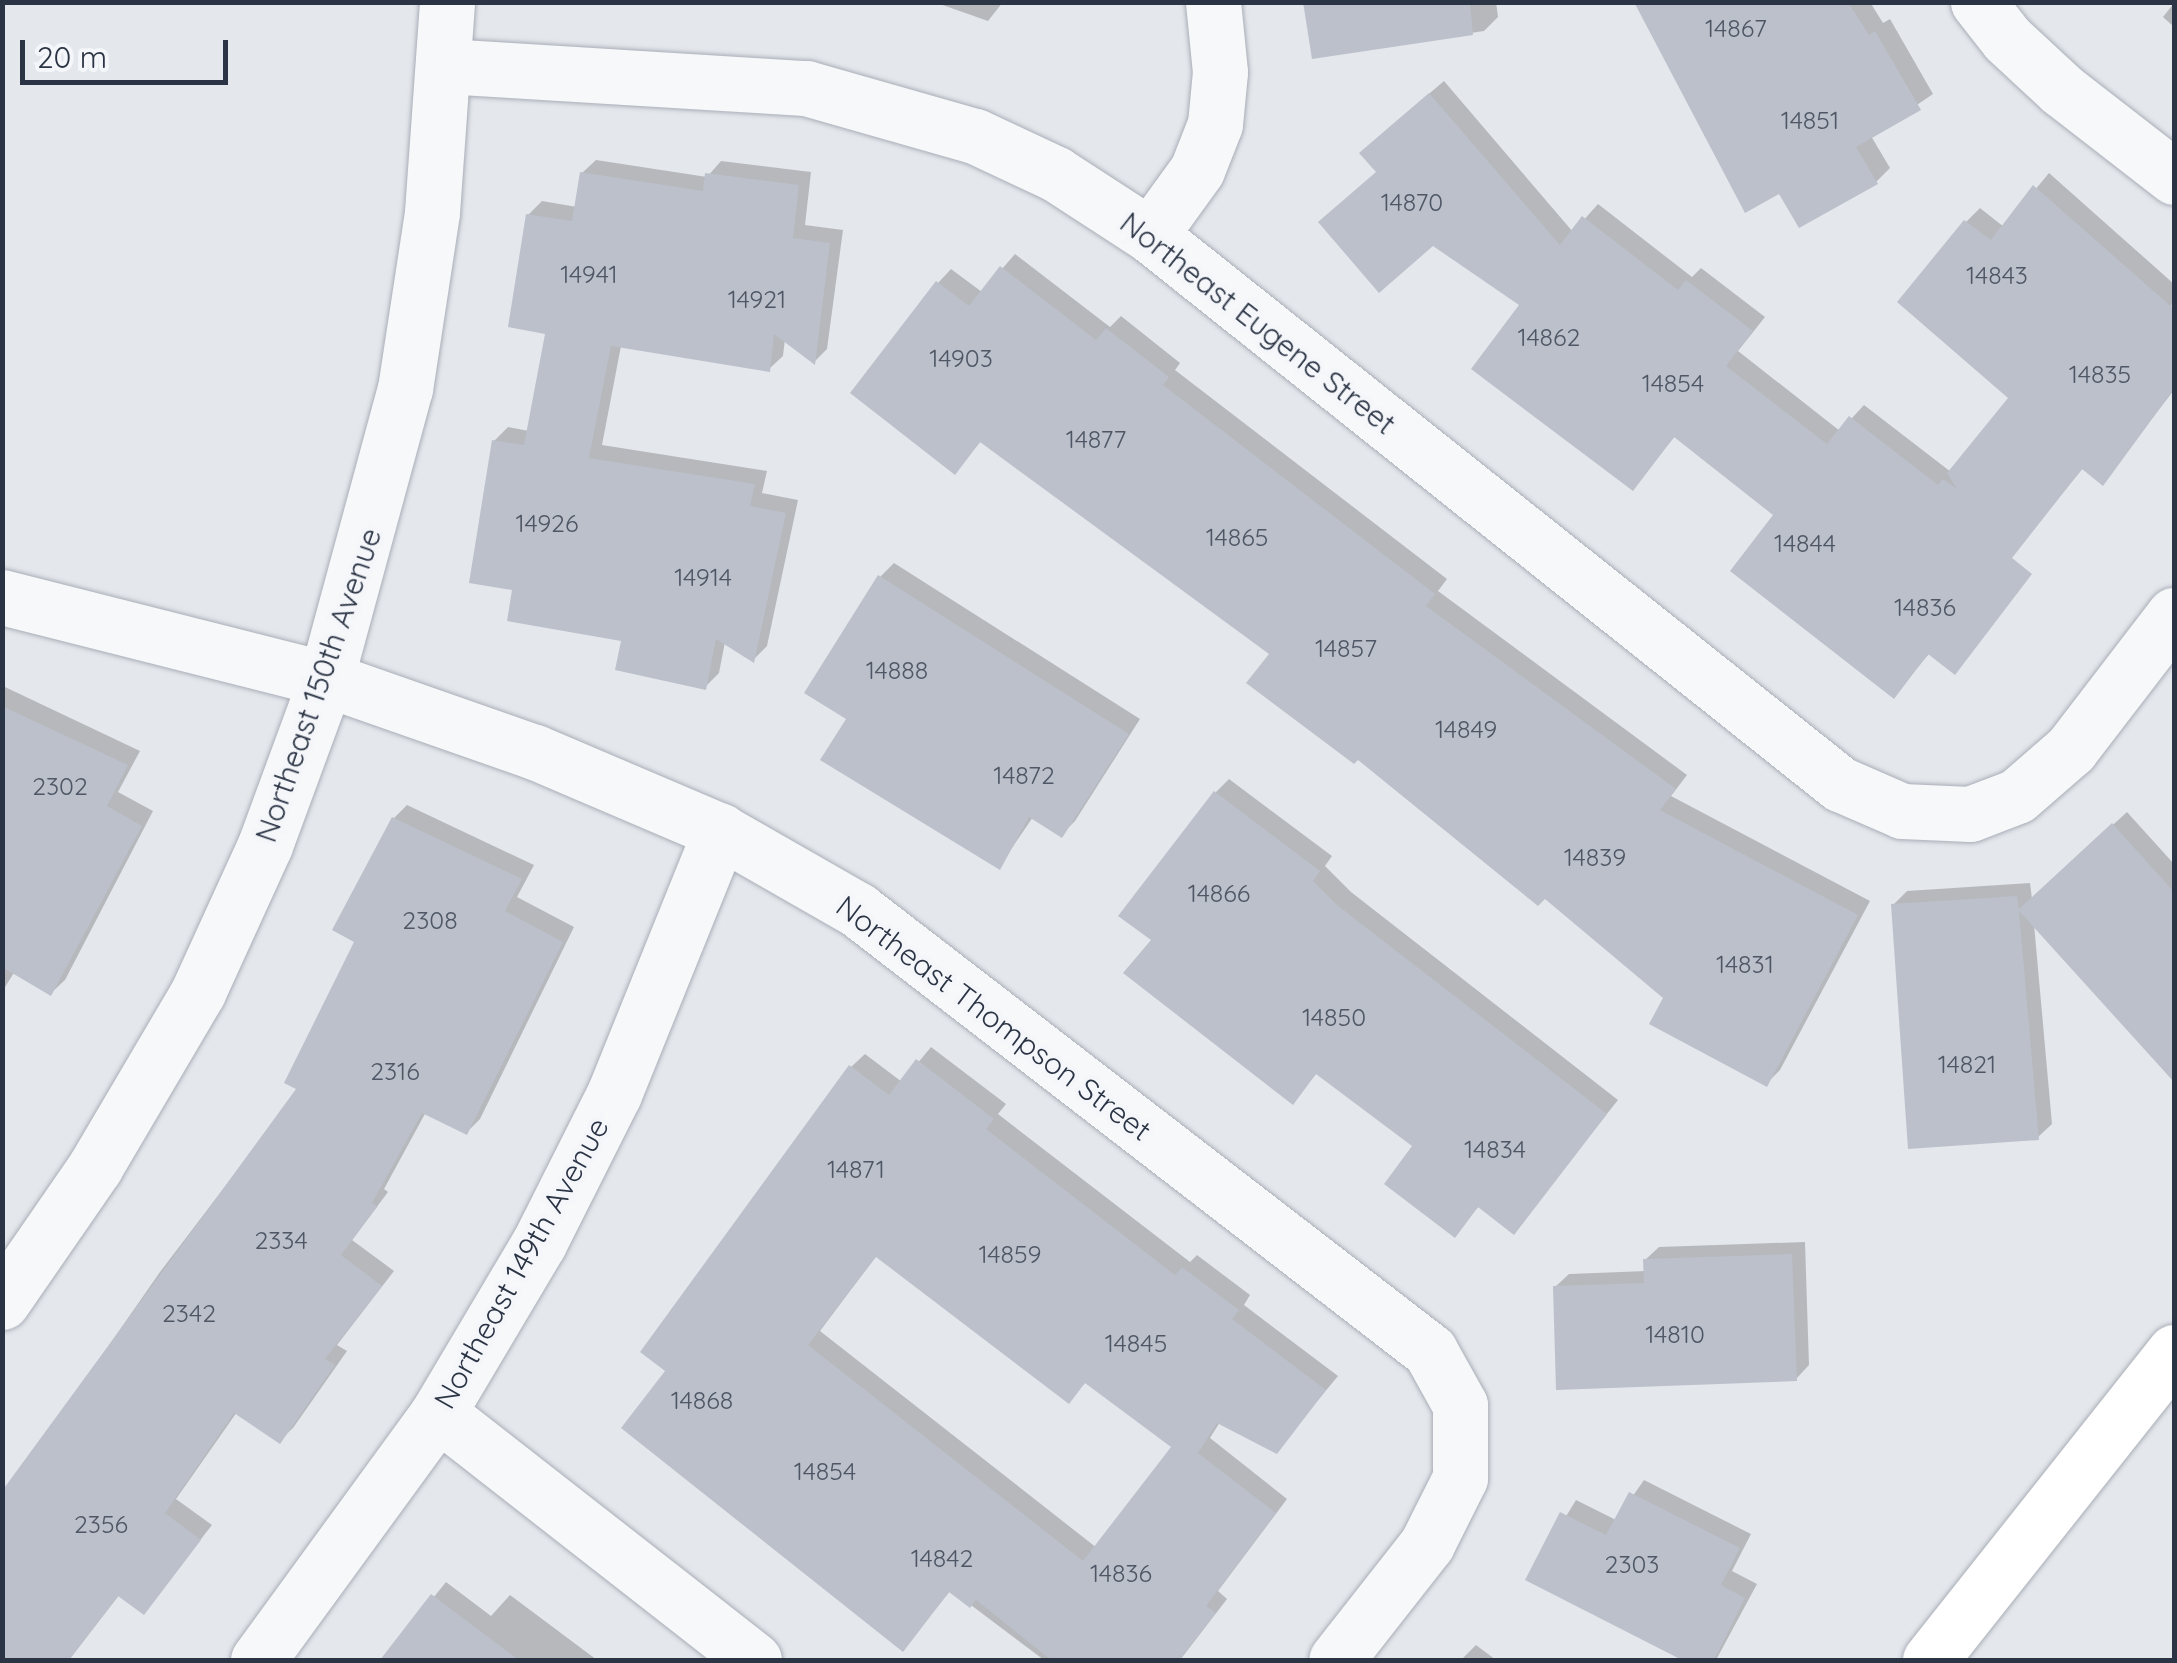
<!DOCTYPE html>
<style>
body{margin:0}
#map{position:relative;width:2177px;height:1663px;overflow:hidden;background:#e4e7ec;font-family:Quicksand,sans-serif}
div>[style]{position:absolute}
.shadow>*{inset:0;background:#0003}
.building>*{inset:0;background:#bbc0ca}
.roads{filter:drop-shadow(0 0 2px #a9aeb7) drop-shadow(0 0 2px #a9aeb7)}
.minor>*{height:55px;margin:-27.5px;padding:0 27.5px;transform-origin:27.5px;border-radius:27.5px;background:#f7f8fa}
.major>*{height:55px;margin:-27.5px;padding:0 27.5px;transform-origin:27.5px;border-radius:27.5px;background:#fff}
span{translate:-50% -50%;white-space:nowrap;text-align:center;line-height:1.15;-webkit-text-stroke:9px #f4f6f9;paint-order:stroke}
.number-label{font-size:25px;color:#4f5766}
.number-label span{-webkit-text-stroke-width:0}
.street-label{font-size:30px;color:#2b3445}
.frame{position:absolute;inset:0;border:5px solid #2b3445;pointer-events:none}
.scale{position:absolute;left:20px;top:40px;width:208px;height:45px;box-sizing:border-box;border:5px solid #2b3445;border-top:0;padding-left:12px;font-size:30px;line-height:35px;white-space:nowrap;color:#2b3445;-webkit-text-stroke:8px #f4f6f9;paint-order:stroke}
</style>
<div id="map">
<div class="shadow">
<i style="clip-path:polygon(934px 2px,1003px 2px,988px 21px)"></i>
<i style="clip-path:polygon(1306px 2px,1496px 2px,1498px 17px,1484px 31px,1314px 56px)"></i>
<i style="clip-path:polygon(1636px 2px,1870px 2px,1883px 23px,1890px 19px,1933px 94px,1871px 136px,1890px 168px,1876px 182px)"></i>
<i style="clip-path:polygon(2174px 3px,2174px 27px,2163px 17px)"></i>
<i style="clip-path:polygon(1444px 81px,1573px 232px,1598px 204px,1692px 277px,1701px 268px,1765px 317px,1738px 351px,1840px 431px,1864px 405px,1951px 472px,2011px 397px,1966px 222px,1980px 208px,2004px 227px,2049px 173px,2174px 284px,2169px 329px,2174px 334px,2174px 390px,2103px 482px,2084px 467px,1894px 696px,1777px 515px,1676px 435px,1633px 488px,1523px 304px,1378px 171px,1376px 139px)"></i>
<i style="clip-path:polygon(596px 160px,707px 177px,721px 161px,811px 172px,805px 225px,843px 230px,827px 349px,814px 362px,785px 339px,783px 356px,769px 369px,621px 346px,602px 445px,767px 471px,762px 493px,798px 500px,767px 646px,754px 659px,725px 642px,719px 673px,705px 687px,624px 638px,515px 588px,494px 441px,508px 427px,529px 431px,548px 332px,528px 215px,542px 201px,577px 207px,582px 173px)"></i>
<i style="clip-path:polygon(1015px 254px,1110px 327px,1121px 316px,1180px 363px,1175px 370px,1447px 579px,1438px 591px,1687px 775px,1671px 796px,1870px 901px,1780px 1070px,1766px 1084px,1272px 653px,982px 440px,955px 471px,938px 283px,951px 269px,982px 292px)"></i>
<i style="clip-path:polygon(894px 563px,1140px 719px,1075px 821px,1062px 834px,1033px 817px,999px 867px,850px 719px,880px 577px)"></i>
<i style="clip-path:polygon(5px 687px,140px 751px,118px 792px,153px 811px,65px 980px,51px 993px,15px 971px,2px 992px)"></i>
<i style="clip-path:polygon(1229px 779px,1332px 856px,1325px 866px,1351px 892px,1618px 1100px,1513px 1232px,1480px 1205px,1454px 1235px,1416px 1146px,1318px 1072px,1292px 1101px,1154px 940px,1216px 792px)"></i>
<i style="clip-path:polygon(407px 805px,534px 865px,517px 897px,574px 927px,480px 1119px,467px 1132px,426px 1112px,384px 1189px,388px 1192px,352px 1240px,394px 1271px,337px 1345px,347px 1351px,293px 1428px,279px 1441px,237px 1412px,176px 1499px,212px 1525px,144px 1612px,120px 1594px,69px 1660px,2px 1660px,2px 1499px,160px 1272px,300px 1088px,357px 940px,394px 818px)"></i>
<i style="clip-path:polygon(2127px 812px,2174px 864px,2174px 1036px,2153px 1055px,2034px 924px,2052px 1124px,2038px 1137px,1893px 905px,1907px 891px,2030px 883px,2032px 899px)"></i>
<i style="clip-path:polygon(evenodd,931px 1047px,1006px 1104px,998px 1114px,1190px 1262px,1197px 1255px,1250px 1295px,1244px 1305px,1338px 1376px,1276px 1451px,1220px 1422px,1210px 1438px,1287px 1499px,1218px 1591px,1227px 1599px,1180px 1660px,1044px 1660px,951px 1590px,903px 1649px,668px 1370px,851px 1067px,865px 1054px,902px 1082px,931px 1047px,877px 1255px,1069px 1400px,1087px 1381px,1174px 1447px,1097px 1548px,820px 1331px,877px 1255px)"></i>
<i style="clip-path:polygon(1805px 1242px,1809px 1365px,1796px 1379px,1555px 1287px,1569px 1274px,1646px 1271px,1645px 1260px,1659px 1247px)"></i>
<i style="clip-path:polygon(1644px 1480px,1751px 1534px,1732px 1571px,1757px 1584px,1716px 1660px,1688px 1660px,1528px 1579px,1576px 1500px,1616px 1520px)"></i>
<i style="clip-path:polygon(446px 1582px,491px 1616px,510px 1595px,597px 1660px,383px 1660px)"></i>
<i style="clip-path:polygon(1476px 1645px,1496px 1660px,1461px 1660px)"></i>
</div>
<div class="building">
<i style="clip-path:polygon(1303px 2px,1470px 2px,1473px 35px,1312px 59px)"></i>
<i style="clip-path:polygon(1634px 2px,1848px 2px,1869px 35px,1875px 31px,1921px 110px,1856px 147px,1878px 184px,1799px 228px,1779px 194px,1745px 213px)"></i>
<i style="clip-path:polygon(1429px 93px,1560px 245px,1582px 216px,1678px 290px,1686px 280px,1753px 331px,1726px 366px,1827px 444px,1849px 416px,1938px 485px,1943px 479px,1957px 489px,1947px 473px,2008px 398px,1897px 302px,1964px 220px,1991px 240px,2033px 185px,2174px 309px,2174px 389px,2103px 486px,2082px 469px,2012px 558px,2032px 574px,1955px 675px,1928px 654px,1894px 699px,1730px 571px,1773px 515px,1674px 437px,1633px 491px,1471px 369px,1519px 305px,1433px 246px,1379px 293px,1318px 222px,1376px 172px,1359px 153px)"></i>
<i style="clip-path:polygon(580px 172px,703px 191px,705px 173px,799px 185px,793px 238px,830px 243px,815px 365px,774px 334px,770px 372px,611px 346px,589px 458px,755px 484px,750px 506px,786px 513px,754px 663px,716px 639px,706px 690px,615px 670px,621px 641px,507px 621px,512px 590px,469px 583px,492px 440px,524px 445px,545px 334px,508px 327px,526px 214px,572px 221px)"></i>
<i style="clip-path:polygon(1000px 266px,1096px 340px,1106px 328px,1169px 377px,1163px 385px,1435px 594px,1426px 606px,1676px 789px,1660px 810px,1858px 915px,1767px 1087px,1649px 1024px,1663px 998px,1545px 899px,1538px 906px,1358px 760px,1354px 764px,1246px 683px,1269px 654px,980px 442px,955px 475px,850px 393px,936px 281px,969px 306px)"></i>
<i style="clip-path:polygon(878px 575px,1129px 734px,1062px 838px,1029px 817px,1000px 870px,820px 760px,846px 719px,804px 693px)"></i>
<i style="clip-path:polygon(2px 706px,128px 765px,107px 806px,142px 826px,51px 996px,2px 967px)"></i>
<i style="clip-path:polygon(1214px 791px,1320px 871px,1313px 881px,1337px 905px,1607px 1114px,1514px 1235px,1478px 1207px,1455px 1238px,1384px 1184px,1412px 1146px,1316px 1074px,1293px 1105px,1123px 973px,1151px 940px,1118px 916px)"></i>
<i style="clip-path:polygon(392px 817px,522px 879px,505px 911px,563px 942px,467px 1135px,422px 1113px,372px 1203px,377px 1207px,341px 1255px,382px 1286px,325px 1359px,335px 1365px,280px 1444px,234px 1413px,165px 1513px,201px 1540px,144px 1615px,118px 1596px,69px 1660px,2px 1660px,2px 1491px,296px 1089px,284px 1083px,354px 942px,332px 930px)"></i>
<i style="clip-path:polygon(2112px 823px,2174px 892px,2174px 1082px,2019px 911px,2039px 1140px,1908px 1149px,1891px 904px,2017px 896px,2019px 909px)"></i>
<i style="clip-path:polygon(evenodd,916px 1059px,994px 1119px,986px 1129px,1175px 1275px,1182px 1267px,1239px 1310px,1232px 1319px,1326px 1390px,1277px 1454px,1217px 1423px,1198px 1453px,1276px 1513px,1206px 1606px,1216px 1613px,1179px 1660px,1051px 1660px,976px 1600px,970px 1608px,949px 1592px,903px 1652px,621px 1428px,665px 1371px,640px 1352px,849px 1065px,889px 1095px,916px 1059px,876px 1257px,1069px 1404px,1085px 1383px,1171px 1447px,1083px 1561px,808px 1345px,876px 1257px)"></i>
<i style="clip-path:polygon(1792px 1254px,1797px 1381px,1556px 1390px,1553px 1286px,1644px 1283px,1643px 1259px)"></i>
<i style="clip-path:polygon(1629px 1492px,1740px 1548px,1721px 1585px,1745px 1598px,1714px 1660px,1682px 1660px,1525px 1580px,1560px 1512px,1606px 1535px)"></i>
<i style="clip-path:polygon(431px 1594px,519px 1660px,380px 1660px)"></i>
</div>
<div class="roads">
<div class="minor">
<i style="left:1978px;top:2px;width:47px;rotate:51.9deg"></i>
<i style="left:2007px;top:39px;width:75px;rotate:42.8deg"></i>
<i style="left:2062px;top:90px;width:142px;rotate:37.8deg"></i>
<i style="left:444px;top:66px;width:363px;rotate:3.5deg"></i>
<i style="left:806px;top:88px;width:176px;rotate:15.9deg"></i>
<i style="left:975px;top:136px;width:89px;rotate:25.1deg"></i>
<i style="left:1056px;top:174px;width:112px;rotate:33deg"></i>
<i style="left:1150px;top:235px;width:882px;rotate:38.51deg"></i>
<i style="left:1840px;top:784px;width:68px;rotate:23.5deg"></i>
<i style="left:1902px;top:811px;width:68px;rotate:2.5deg"></i>
<i style="left:1970px;top:814px;width:50px;rotate:-21deg"></i>
<i style="left:2017px;top:796px;width:72px;rotate:-41deg"></i>
<i style="left:2071px;top:749px;width:169px;rotate:-52.5deg"></i>
<i style="left:1150px;top:235px;width:80px;rotate:-54.1deg"></i>
<i style="left:1197px;top:170px;width:49px;rotate:-68.6deg"></i>
<i style="left:1215px;top:124px;width:52px;rotate:-84.5deg"></i>
<i style="left:1220px;top:72px;width:70px;rotate:-95.7deg"></i>
<i style="left:2px;top:597px;width:334px;rotate:14.2deg"></i>
<i style="left:326px;top:679px;width:221px;rotate:19.3deg"></i>
<i style="left:535px;top:752px;width:201px;rotate:23.1deg"></i>
<i style="left:720px;top:831px;width:159px;rotate:29.8deg"></i>
<i style="left:858px;top:910px;width:722px;rotate:37.63deg"></i>
<i style="left:1430px;top:1351px;width:62px;rotate:60.9deg"></i>
<i style="left:1460px;top:1405px;width:73px;rotate:90deg"></i>
<i style="left:1460px;top:1478px;width:74px;rotate:116.6deg"></i>
<i style="left:1427px;top:1544px;width:147px;rotate:128.1deg"></i>
<i style="left:2px;top:1302px;width:164px;rotate:-55.4deg"></i>
<i style="left:95px;top:1167px;width:203px;rotate:-59.5deg"></i>
<i style="left:198px;top:992px;width:162px;rotate:-65.5deg"></i>
<i style="left:265px;top:845px;width:177px;rotate:-69.8deg"></i>
<i style="left:326px;top:679px;width:301px;rotate:-74.8deg"></i>
<i style="left:405px;top:389px;width:179px;rotate:-81.3deg"></i>
<i style="left:432px;top:212px;width:211px;rotate:-85.9deg"></i>
<i style="left:438px;top:1413px;width:401px;rotate:38deg"></i>
<i style="left:258px;top:1660px;width:306px;rotate:-53.9deg"></i>
<i style="left:438px;top:1413px;width:198px;rotate:-59.3deg"></i>
<i style="left:539px;top:1243px;width:167px;rotate:-63.3deg"></i>
<i style="left:614px;top:1094px;width:284px;rotate:-68deg"></i>
</div>
<div class="major">
<i style="left:1930px;top:1660px;width:393px;rotate:-51.6deg"></i>
</div>
</div>
<div class="number-label">
<span style="left:1736px;top:28px">14867</span>
<span style="left:1810px;top:120px">14851</span>
<span style="left:1412px;top:202px">14870</span>
<span style="left:589px;top:274px">14941</span>
<span style="left:1997px;top:275px">14843</span>
<span style="left:757px;top:299px">14921</span>
<span style="left:1549px;top:337px">14862</span>
<span style="left:961px;top:358px">14903</span>
<span style="left:2100px;top:374px">14835</span>
<span style="left:1673px;top:383px">14854</span>
<span style="left:1096px;top:439px">14877</span>
<span style="left:547px;top:523px">14926</span>
<span style="left:1237px;top:537px">14865</span>
<span style="left:1805px;top:543px">14844</span>
<span style="left:703px;top:577px">14914</span>
<span style="left:1925px;top:607px">14836</span>
<span style="left:1346px;top:648px">14857</span>
<span style="left:897px;top:670px">14888</span>
<span style="left:1466px;top:729px">14849</span>
<span style="left:1024px;top:775px">14872</span>
<span style="left:60px;top:786px">2302</span>
<span style="left:1595px;top:857px">14839</span>
<span style="left:1219px;top:893px">14866</span>
<span style="left:430px;top:920px">2308</span>
<span style="left:1745px;top:964px">14831</span>
<span style="left:1334px;top:1017px">14850</span>
<span style="left:1967px;top:1064px">14821</span>
<span style="left:395px;top:1071px">2316</span>
<span style="left:1495px;top:1149px">14834</span>
<span style="left:856px;top:1169px">14871</span>
<span style="left:281px;top:1240px">2334</span>
<span style="left:1010px;top:1254px">14859</span>
<span style="left:189px;top:1313px">2342</span>
<span style="left:1675px;top:1334px">14810</span>
<span style="left:1136px;top:1343px">14845</span>
<span style="left:702px;top:1400px">14868</span>
<span style="left:825px;top:1471px">14854</span>
<span style="left:101px;top:1524px">2356</span>
<span style="left:942px;top:1558px">14842</span>
<span style="left:1632px;top:1564px">2303</span>
<span style="left:1121px;top:1573px">14836</span>
</div>
<div class="street-label">
<span style="left:1258px;top:323px;rotate:38deg">Northeast Eugene Street</span>
<span style="left:318px;top:685px;rotate:-71deg">Northeast 150th Avenue</span>
<span style="left:994px;top:1018px;rotate:37deg">Northeast Thompson Street</span>
<span style="left:521px;top:1263px;rotate:-61deg">Northeast 149th Avenue</span>
</div>
<div class="frame"></div>
<div class="scale">20 m</div>
</div>
